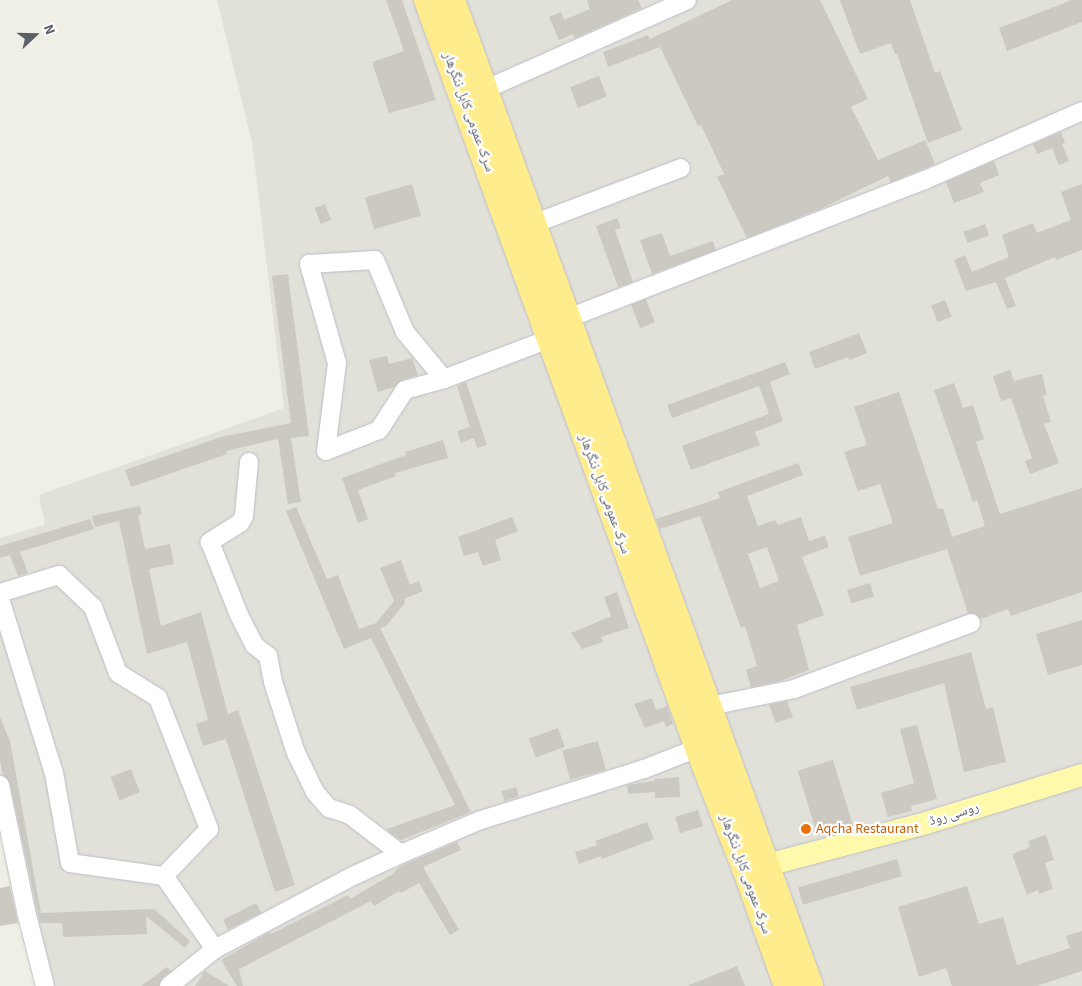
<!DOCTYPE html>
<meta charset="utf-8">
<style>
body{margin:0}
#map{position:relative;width:1082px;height:986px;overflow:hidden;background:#f0efe5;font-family:"Source Sans 3","Noto Naskh Arabic",sans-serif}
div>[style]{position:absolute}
.industrial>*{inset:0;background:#e1e0d9}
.building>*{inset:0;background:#ccc9c2;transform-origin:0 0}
.roads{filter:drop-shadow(0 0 1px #bcbec5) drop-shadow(0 0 1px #bcbec5)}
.minor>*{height:18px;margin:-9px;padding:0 9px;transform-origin:9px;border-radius:9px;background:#fff}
.major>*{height:22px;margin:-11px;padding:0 11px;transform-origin:11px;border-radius:11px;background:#fffaab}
.highway>*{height:26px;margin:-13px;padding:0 13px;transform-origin:13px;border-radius:13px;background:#ffed8d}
.dots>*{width:14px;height:14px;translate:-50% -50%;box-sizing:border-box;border:2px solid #fff;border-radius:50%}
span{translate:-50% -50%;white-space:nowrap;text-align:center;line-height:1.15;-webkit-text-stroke:4.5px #fff;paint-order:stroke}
.street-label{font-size:14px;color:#5c6067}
.food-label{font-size:14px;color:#c56008}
.left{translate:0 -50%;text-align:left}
.north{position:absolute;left:10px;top:10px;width:50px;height:50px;-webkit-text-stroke:4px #fff;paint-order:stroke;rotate:69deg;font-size:14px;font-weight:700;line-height:20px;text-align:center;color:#5c6067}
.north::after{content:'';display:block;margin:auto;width:18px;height:22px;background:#5c6067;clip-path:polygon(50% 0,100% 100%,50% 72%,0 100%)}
</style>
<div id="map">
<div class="industrial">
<i style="clip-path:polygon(217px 0,1082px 0,1082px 986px,45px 986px,0 785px,0 538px,45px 525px,39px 495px,284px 408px,252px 142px)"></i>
</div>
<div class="building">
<i style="clip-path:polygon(386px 0,402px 0,436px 100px,389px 113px,372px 62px,404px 51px)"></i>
<i style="clip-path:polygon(587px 0,638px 0,642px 8px,575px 38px,573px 34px,559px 40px,549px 17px,561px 12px,564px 20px,590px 9px)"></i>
<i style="clip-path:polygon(732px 0,820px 0,868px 99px,851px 107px,878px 160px,925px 140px,935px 164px,891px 182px,888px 176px,820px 209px,747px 238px,717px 177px,724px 174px,701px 125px,698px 126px,660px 47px,608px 67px,603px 52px,648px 35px,650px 39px)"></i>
<i style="clip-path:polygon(840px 0,910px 0,935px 73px,940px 71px,962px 130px,928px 143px,897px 54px,895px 54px,891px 43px,860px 54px)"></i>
<i style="clip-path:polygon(1072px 0,1082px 0,1082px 22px,1007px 51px,999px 28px)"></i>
<i style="left:599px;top:76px;width:22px;height:31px;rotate:69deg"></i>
<i style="clip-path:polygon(1061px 132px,1065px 143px,1062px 144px,1069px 161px,1059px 165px,1052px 148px,1037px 154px,1033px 144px)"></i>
<i style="clip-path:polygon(994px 161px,999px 175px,980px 183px,984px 192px,954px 203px,946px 182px)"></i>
<i style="left:412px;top:184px;width:33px;height:49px;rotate:74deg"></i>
<i style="clip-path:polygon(1082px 184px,1082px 250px,1056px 260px,1055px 257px,1005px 278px,1016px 306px,1007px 309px,996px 282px,966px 291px,954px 260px,965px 255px,972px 272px,1009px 257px,1002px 235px,1033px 223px,1037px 233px,1071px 220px,1061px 192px)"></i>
<i style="left:325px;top:204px;width:17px;height:11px;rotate:69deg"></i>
<i style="clip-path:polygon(617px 218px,621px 228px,615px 230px,633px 282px,618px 287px,596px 226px)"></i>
<i style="left:985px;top:224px;width:12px;height:23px;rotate:70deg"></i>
<i style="clip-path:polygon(662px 233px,670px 256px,713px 241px,716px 250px,652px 274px,640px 240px)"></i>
<i style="clip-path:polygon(288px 274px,309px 436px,291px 438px,301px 502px,288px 504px,278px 439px,226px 451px,227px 454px,131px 487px,125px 470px,221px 437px,291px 423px,272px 276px)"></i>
<i style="left:646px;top:299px;width:25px;height:16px;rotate:69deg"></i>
<i style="left:945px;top:300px;width:18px;height:15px;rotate:68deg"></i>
<i style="clip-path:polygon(859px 333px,867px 353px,850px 360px,848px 357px,815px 369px,809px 352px)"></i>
<i style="clip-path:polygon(387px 356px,389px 364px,412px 358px,418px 375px,402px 380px,394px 387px,378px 392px,369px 360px)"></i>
<i style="clip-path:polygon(785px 362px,790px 374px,770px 382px,783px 421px,755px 432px,760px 445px,691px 470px,682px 446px,769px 414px,759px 386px,672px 418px,667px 405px)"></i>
<i style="clip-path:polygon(1010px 370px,1014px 381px,1042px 374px,1047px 395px,1043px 396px,1051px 422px,1044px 424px,1059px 463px,1030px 474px,1025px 461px,1032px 458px,1011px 398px,1001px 401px,993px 376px)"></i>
<i style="clip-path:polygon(466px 382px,487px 445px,477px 448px,474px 438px,461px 443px,457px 431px,470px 427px,457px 386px)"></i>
<i style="clip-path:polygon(954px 383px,963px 408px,973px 405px,984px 439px,976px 442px,1000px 514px,1082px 488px,1082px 592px,1011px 616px,1008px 609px,981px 619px,977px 615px,968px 613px,947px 549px,860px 576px,848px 537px,893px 523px,880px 484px,858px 491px,844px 452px,867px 445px,854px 407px,899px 392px,938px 509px,943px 508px,952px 537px,985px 526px,977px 500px,973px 502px,934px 390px)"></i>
<i style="clip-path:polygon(443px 440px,448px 458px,395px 473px,396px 476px,358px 490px,368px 519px,358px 523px,342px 478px,406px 455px,405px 452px)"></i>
<i style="clip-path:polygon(evenodd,798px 463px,803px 475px,747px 496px,758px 526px,775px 520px,778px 525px,801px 517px,809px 541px,825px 536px,829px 547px,802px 557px,824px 615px,797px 625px,809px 670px,780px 681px,751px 687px,746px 670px,757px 666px,745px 626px,741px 628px,700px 516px,660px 529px,656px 519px,720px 498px,718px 492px,798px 463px,767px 547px,779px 581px,760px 588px,748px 554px,767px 547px)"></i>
<i style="clip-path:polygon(140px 506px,142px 514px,138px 515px,145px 549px,170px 544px,174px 564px,149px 569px,161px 626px,201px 612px,228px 714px,238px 710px,295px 885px,275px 892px,226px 739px,203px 746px,196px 724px,208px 720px,187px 642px,147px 654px,119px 521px,95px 527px,92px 516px)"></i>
<i style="clip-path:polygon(296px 507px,327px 579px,338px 575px,359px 629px,376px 623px,394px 601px,380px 568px,401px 560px,410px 585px,419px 581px,423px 591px,404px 599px,405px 603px,386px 626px,380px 628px,471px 812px,401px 840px,388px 831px,387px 829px,455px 805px,371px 638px,344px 649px,286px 511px)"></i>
<i style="clip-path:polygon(512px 517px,518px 531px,495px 540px,501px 560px,483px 566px,478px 552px,464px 556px,458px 537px)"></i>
<i style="clip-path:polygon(90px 519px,94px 529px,20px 552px,28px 573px,18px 576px,10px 555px,0 558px,0 546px)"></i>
<i style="left:870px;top:583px;width:14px;height:24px;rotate:73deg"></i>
<i style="clip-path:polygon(617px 592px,629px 628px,601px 637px,603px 642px,582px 649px,571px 633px,611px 616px,604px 597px)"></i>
<i style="clip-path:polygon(1082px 620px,1082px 665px,1048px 675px,1036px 634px)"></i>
<i style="clip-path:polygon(971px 652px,986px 709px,993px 707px,1006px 762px,964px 772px,944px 683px,857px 710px,850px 687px)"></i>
<i style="clip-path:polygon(652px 698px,656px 710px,667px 706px,673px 724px,666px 727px,664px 721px,645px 728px,634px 704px)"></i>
<i style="clip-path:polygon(787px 701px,793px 717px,776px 723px,769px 705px)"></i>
<i style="clip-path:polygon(0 717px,10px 741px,41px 913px,154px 909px,190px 941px,185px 948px,146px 916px,147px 934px,63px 937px,62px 923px,40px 923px,10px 783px,3px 775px,0 761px)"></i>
<i style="clip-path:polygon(917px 725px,937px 799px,911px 806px,912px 811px,888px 817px,881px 793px,914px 783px,900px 729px)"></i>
<i style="left:558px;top:728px;width:20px;height:31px;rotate:70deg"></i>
<i style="left:598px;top:741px;width:30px;height:37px;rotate:75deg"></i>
<i style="left:833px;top:760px;width:68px;height:37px;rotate:73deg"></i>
<i style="left:131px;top:769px;width:25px;height:22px;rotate:69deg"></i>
<i style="clip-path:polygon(679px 777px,680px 797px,655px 798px,655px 792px,628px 794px,627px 785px,654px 781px,654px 779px)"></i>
<i style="left:516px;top:787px;width:10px;height:15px;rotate:73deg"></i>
<i style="left:698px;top:810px;width:17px;height:24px;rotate:73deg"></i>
<i style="clip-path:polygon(647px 822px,654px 839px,602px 859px,601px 856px,579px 864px,575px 852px,597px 845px,595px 841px)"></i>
<i style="clip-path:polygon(1046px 835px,1054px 860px,1045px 863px,1053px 889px,1039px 894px,1038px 890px,1027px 895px,1012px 854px,1030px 847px,1028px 841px)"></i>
<i style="clip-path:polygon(457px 842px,461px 850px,423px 867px,459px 930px,450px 935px,419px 883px,401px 893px,399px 891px,374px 906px,371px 901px,239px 969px,243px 986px,237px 986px,221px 960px,270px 932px,271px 934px,348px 895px,350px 899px,391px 875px,401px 866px)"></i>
<i style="left:897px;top:859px;width:18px;height:103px;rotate:74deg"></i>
<i style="clip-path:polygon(10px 886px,18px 923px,0 926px,0 888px)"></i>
<i style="clip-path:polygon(967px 886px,979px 924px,1003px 917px,1017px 965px,1070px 948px,1066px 936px,1082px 931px,1082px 971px,1037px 986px,952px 986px,946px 968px,919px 977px,898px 907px)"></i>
<i style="left:256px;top:903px;width:11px;height:37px;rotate:63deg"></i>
<i style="clip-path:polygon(737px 966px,745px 986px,689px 986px,689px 985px)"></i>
<i style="clip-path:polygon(167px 967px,171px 971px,162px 978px,159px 986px,141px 986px)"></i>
<i style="clip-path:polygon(205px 971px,229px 986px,195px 986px)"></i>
</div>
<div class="roads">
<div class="minor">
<i style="left:484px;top:90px;width:222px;rotate:-23.9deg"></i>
<i style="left:533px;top:224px;width:158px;rotate:-20.7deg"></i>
<i style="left:566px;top:319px;width:385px;rotate:-21.2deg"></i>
<i style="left:925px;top:180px;width:171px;rotate:-23.7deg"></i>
<i style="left:444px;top:379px;width:41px;rotate:164.2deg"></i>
<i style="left:405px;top:390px;width:48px;rotate:123deg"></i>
<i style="left:379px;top:430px;width:57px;rotate:158.4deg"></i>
<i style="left:326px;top:451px;width:89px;rotate:-82.9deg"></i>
<i style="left:337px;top:363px;width:103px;rotate:-105.8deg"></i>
<i style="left:309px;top:264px;width:66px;rotate:-3.5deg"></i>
<i style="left:375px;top:260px;width:78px;rotate:67.4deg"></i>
<i style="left:405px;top:332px;width:61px;rotate:50.3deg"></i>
<i style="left:444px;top:379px;width:112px;rotate:-20.9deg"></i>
<i style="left:249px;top:462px;width:54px;rotate:95.3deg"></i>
<i style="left:244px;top:516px;width:8px;rotate:120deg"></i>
<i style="left:240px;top:523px;width:36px;rotate:148deg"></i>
<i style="left:210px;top:542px;width:79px;rotate:68.3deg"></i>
<i style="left:239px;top:615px;width:34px;rotate:63deg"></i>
<i style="left:254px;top:645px;width:18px;rotate:38deg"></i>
<i style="left:268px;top:656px;width:26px;rotate:79deg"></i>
<i style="left:273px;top:682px;width:75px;rotate:72.1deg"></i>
<i style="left:296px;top:753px;width:43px;rotate:64deg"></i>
<i style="left:315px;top:792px;width:21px;rotate:49deg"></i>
<i style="left:329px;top:808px;width:22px;rotate:18deg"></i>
<i style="left:350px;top:815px;width:64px;rotate:37.4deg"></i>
<i style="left:0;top:593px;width:62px;rotate:-17deg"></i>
<i style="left:59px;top:575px;width:47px;rotate:43.3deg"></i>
<i style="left:93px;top:607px;width:71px;rotate:69.3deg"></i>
<i style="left:118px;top:673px;width:47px;rotate:32deg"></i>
<i style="left:158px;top:698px;width:141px;rotate:68.7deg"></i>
<i style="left:209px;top:829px;width:65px;rotate:133.8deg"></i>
<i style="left:0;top:599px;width:182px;rotate:72.8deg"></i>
<i style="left:54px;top:773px;width:91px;rotate:79.9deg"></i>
<i style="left:70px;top:863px;width:95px;rotate:7.9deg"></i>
<i style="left:164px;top:876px;width:89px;rotate:55.1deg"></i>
<i style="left:710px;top:706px;width:86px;rotate:-11.4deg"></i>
<i style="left:794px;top:689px;width:189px;rotate:-20.4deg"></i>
<i style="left:0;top:785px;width:129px;rotate:78.3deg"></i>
<i style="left:26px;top:911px;width:77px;rotate:75.8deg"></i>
<i style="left:169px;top:986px;width:59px;rotate:-38.8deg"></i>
<i style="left:215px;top:949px;width:156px;rotate:-27.9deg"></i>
<i style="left:353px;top:876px;width:53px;rotate:-24.6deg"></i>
<i style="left:401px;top:854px;width:84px;rotate:-23.2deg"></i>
<i style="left:478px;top:821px;width:174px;rotate:-17.4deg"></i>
<i style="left:644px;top:769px;width:58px;rotate:-21.3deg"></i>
</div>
<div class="major">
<i style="left:767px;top:865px;width:164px;rotate:-14.8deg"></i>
<i style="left:926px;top:823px;width:163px;rotate:-17.1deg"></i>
</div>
<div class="highway">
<i style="left:427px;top:0;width:796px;rotate:70.08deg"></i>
<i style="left:698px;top:748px;width:132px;rotate:68.7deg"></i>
<i style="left:746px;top:871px;width:122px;rotate:70.4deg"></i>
<i style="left:452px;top:0;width:1049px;rotate:70.04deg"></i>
</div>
</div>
<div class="dots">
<i style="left:806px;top:829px;background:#e8710a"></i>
</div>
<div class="street-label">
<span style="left:469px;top:112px;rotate:70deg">سرک عمومی کابل ننگرهار</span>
<span style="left:605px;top:494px;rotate:70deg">سرک عمومی کابل ننگرهار</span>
<span style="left:954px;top:814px;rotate:-17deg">روسی روڈ</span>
<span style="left:746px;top:874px;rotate:70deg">سرک عمومی کابل ننگرهار</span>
</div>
<div class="food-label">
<span class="left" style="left:816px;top:829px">Aqcha Restaurant</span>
</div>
<div class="north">N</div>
</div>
